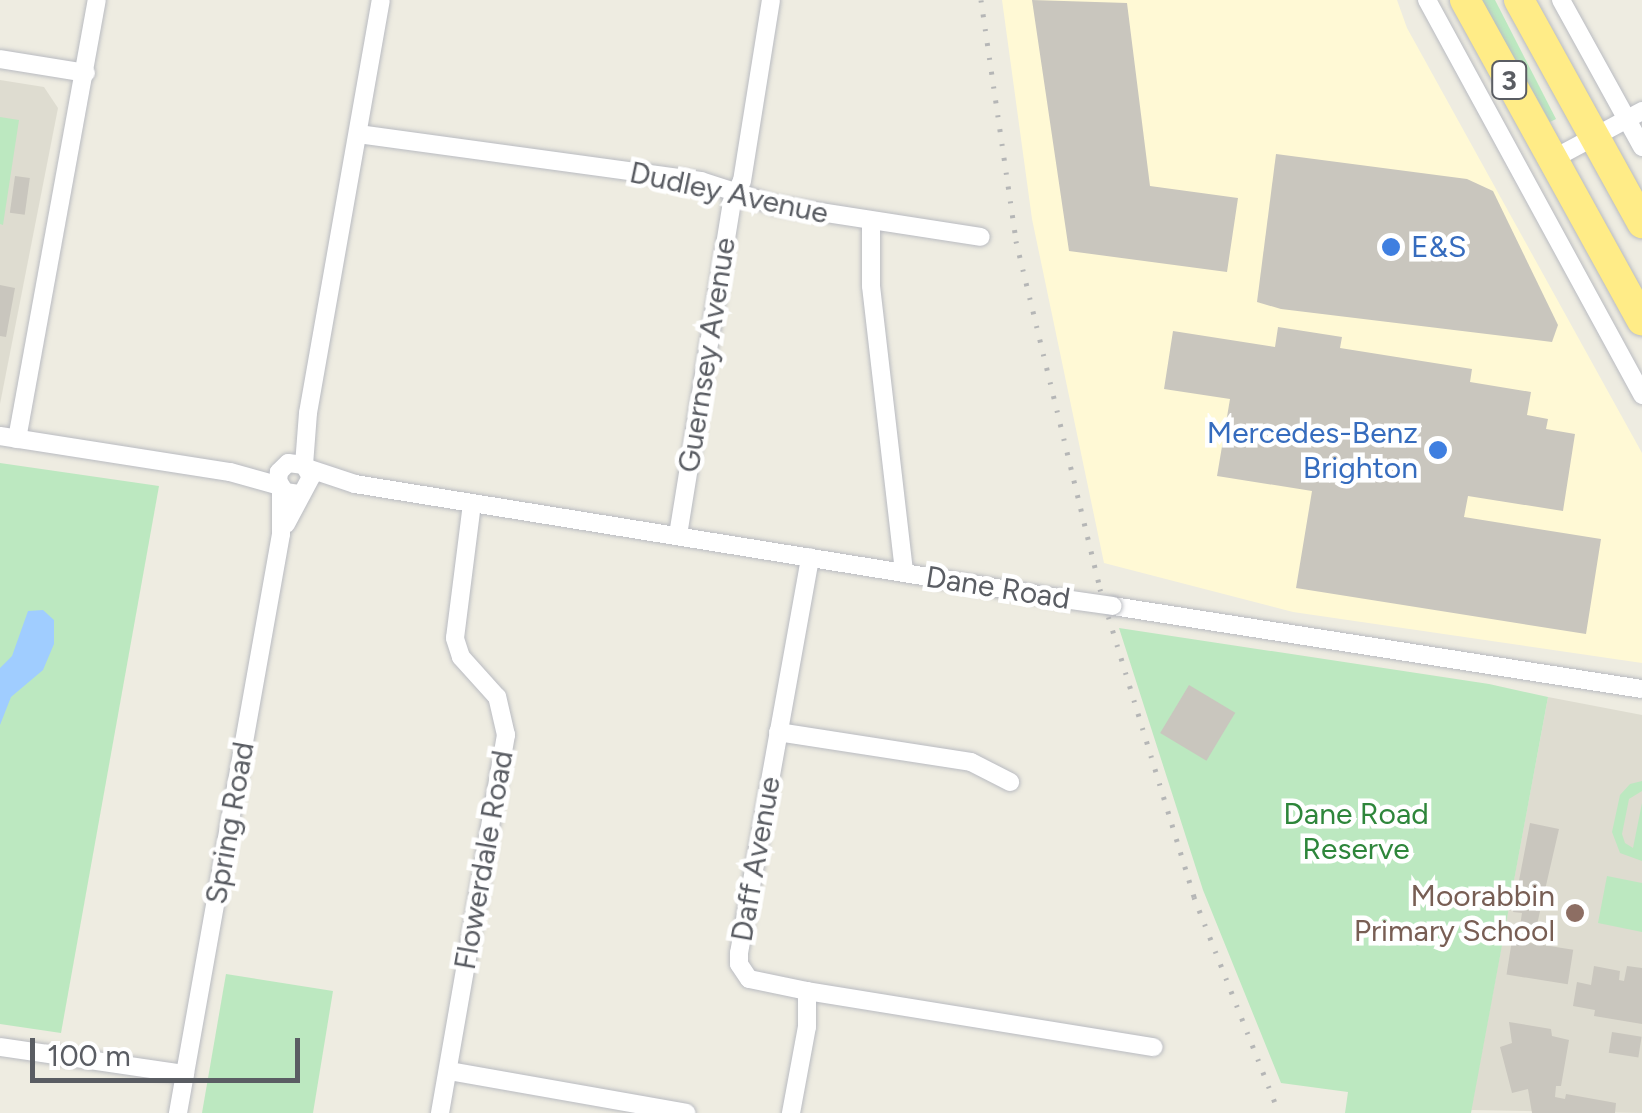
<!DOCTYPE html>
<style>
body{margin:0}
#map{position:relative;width:1642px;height:1113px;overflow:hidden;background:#eeece1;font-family:Figtree,sans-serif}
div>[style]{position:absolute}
.commercial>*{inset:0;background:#fff9d5}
.education>*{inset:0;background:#dedcd0}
.green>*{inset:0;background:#bce8c0}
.water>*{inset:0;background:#a0cdff}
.building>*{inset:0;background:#c9c6be;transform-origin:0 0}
.roads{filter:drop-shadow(0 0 2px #b9bbc1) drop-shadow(0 0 2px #b9bbc1)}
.street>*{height:18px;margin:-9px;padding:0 9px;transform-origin:9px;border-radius:9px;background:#fff}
.highway>*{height:30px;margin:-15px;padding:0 15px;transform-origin:15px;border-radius:15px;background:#ffec87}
.rail>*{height:5px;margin-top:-2.5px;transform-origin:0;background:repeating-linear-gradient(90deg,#b5b6b6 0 2.5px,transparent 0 14.5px)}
.bridges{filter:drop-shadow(0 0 2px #b9bbc1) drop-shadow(0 0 2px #b9bbc1)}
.street-bridge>*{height:18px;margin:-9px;padding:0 9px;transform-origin:9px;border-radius:9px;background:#fff}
.dots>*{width:28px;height:28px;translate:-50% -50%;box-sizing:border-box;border:5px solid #fff;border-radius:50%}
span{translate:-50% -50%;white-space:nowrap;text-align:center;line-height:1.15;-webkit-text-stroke:9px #fff;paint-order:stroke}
.shield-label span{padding:2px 8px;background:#fff;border:2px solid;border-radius:8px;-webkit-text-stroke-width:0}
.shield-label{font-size:28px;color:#5a5d63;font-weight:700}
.street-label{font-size:30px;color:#5a5d63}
.shop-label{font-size:30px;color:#366cbe}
.left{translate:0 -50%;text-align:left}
.right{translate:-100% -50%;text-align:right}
.park-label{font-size:30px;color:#2e863b}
.education-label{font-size:30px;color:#785e54}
.scale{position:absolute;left:30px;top:1038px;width:270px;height:45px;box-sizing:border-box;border:5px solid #5a5d63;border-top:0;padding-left:12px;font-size:30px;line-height:35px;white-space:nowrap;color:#5a5d63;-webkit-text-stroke:8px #fff;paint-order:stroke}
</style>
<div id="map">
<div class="commercial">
<i style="clip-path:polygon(1002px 0,1397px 0,1407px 28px,1642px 453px,1642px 663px,1293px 612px,1104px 563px,1032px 219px)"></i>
</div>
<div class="education">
<i style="clip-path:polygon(0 80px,44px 87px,58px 108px,0 404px)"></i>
<i style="clip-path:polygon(1548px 697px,1642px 715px,1642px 1113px,1471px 1110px)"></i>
</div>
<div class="green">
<i style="clip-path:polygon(1481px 0,1495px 0,1556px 119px,1550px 122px)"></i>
<i style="clip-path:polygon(0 117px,19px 120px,3px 225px,0 224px)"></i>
<i style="clip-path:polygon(0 463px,159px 486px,61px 1033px,0 1024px)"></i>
<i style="clip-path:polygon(1119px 628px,1489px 684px,1548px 697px,1471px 1113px,1345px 1113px,1348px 1092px,1281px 1083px,1203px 890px)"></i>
<i style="clip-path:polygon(1642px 781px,1642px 791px,1629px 799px,1622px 834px,1625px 843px,1633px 848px,1642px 803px,1642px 861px,1620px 853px,1612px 832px,1620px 795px,1630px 784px)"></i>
<i style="clip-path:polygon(1607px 876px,1642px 883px,1642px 932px,1598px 923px)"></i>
<i style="clip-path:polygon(226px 974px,333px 991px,313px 1113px,202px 1113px)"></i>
</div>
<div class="water">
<i style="clip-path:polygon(43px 610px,54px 620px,54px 644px,43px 670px,11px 697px,0 725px,0 668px,12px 656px,28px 611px)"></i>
</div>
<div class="building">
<i style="clip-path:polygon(1032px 0,1127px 3px,1150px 186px,1238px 198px,1227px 272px,1069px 251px)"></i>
<i style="clip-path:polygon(1276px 154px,1467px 179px,1493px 191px,1558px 325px,1552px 342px,1281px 309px,1257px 302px)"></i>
<i style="left:15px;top:176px;width:15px;height:37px;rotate:8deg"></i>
<i style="clip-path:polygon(0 285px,15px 288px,6px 337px,0 336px)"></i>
<i style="clip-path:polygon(1278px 327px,1342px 337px,1340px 348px,1472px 369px,1470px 382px,1531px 392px,1527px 415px,1548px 419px,1546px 429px,1575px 434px,1563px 511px,1468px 496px,1464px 517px,1601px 539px,1586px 634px,1296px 588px,1312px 491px,1217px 476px,1230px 399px,1164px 389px,1173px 331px,1275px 347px)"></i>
<i style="left:1189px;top:685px;width:54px;height:56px;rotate:31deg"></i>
<i style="clip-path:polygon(1530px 823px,1559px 829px,1536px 929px,1520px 926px,1522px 913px,1513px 912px)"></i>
<i style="left:1512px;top:940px;width:62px;height:35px;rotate:9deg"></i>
<i style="clip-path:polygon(1594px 966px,1620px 971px,1619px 980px,1624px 981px,1627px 966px,1642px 968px,1642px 1024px,1594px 1016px,1595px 1010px,1573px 1006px,1577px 982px,1591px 985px)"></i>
<i style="clip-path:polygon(1509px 1022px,1551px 1029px,1552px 1036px,1569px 1040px,1561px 1086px,1556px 1086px,1555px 1097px,1565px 1099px,1566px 1094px,1616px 1103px,1615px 1113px,1532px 1113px,1528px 1089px,1512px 1093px,1500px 1047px,1512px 1043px)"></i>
<i style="left:1612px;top:1032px;width:30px;height:21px;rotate:9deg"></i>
</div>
<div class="roads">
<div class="street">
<i style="left:1427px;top:0;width:450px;rotate:61.4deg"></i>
<i style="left:1561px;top:0;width:168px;rotate:61.1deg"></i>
<i style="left:0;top:59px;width:87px;rotate:9.2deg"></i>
<i style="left:358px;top:134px;width:346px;rotate:7.8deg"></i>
<i style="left:701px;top:181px;width:78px;rotate:18deg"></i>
<i style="left:775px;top:205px;width:208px;rotate:8.8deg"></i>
<i style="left:1553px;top:159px;width:101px;rotate:-28.3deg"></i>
<i style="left:871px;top:221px;width:65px;rotate:90deg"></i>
<i style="left:871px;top:286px;width:288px;rotate:83.4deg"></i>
<i style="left:0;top:436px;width:233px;rotate:8.9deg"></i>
<i style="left:230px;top:472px;width:52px;rotate:15.6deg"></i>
<i style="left:17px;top:439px;width:446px;rotate:-79.7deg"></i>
<i style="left:304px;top:465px;width:52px;rotate:-85.6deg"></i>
<i style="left:308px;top:413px;width:419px;rotate:-80deg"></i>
<i style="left:307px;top:468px;width:51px;rotate:18.4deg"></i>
<i style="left:355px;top:484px;width:718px;rotate:9.21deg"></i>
<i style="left:286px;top:524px;width:53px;rotate:-62deg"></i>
<i style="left:311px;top:477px;width:14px;rotate:-120deg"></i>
<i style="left:304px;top:465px;width:16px;rotate:-173deg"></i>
<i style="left:288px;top:463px;width:13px;rotate:135deg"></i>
<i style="left:279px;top:472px;width:9px;rotate:96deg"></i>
<i style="left:278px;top:481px;width:13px;rotate:58deg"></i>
<i style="left:285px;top:492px;width:14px;rotate:8deg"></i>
<i style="left:678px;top:535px;width:337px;rotate:-80.8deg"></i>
<i style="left:732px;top:202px;width:23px;rotate:-65deg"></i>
<i style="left:742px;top:181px;width:183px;rotate:-80.9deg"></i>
<i style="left:1113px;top:606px;width:535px;rotate:8.92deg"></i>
<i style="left:778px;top:732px;width:195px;rotate:8.8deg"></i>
<i style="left:971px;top:762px;width:44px;rotate:27.1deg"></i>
<i style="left:807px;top:991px;width:351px;rotate:9.2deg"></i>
<i style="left:0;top:1047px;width:187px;rotate:8.3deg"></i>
<i style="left:449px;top:1071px;width:241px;rotate:10deg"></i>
<i style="left:178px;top:1113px;width:588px;rotate:-79.91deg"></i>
<i style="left:281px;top:534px;width:45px;rotate:-90deg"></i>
<i style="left:440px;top:1113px;width:384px;rotate:-80.1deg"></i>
<i style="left:506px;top:735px;width:39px;rotate:-103deg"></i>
<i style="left:497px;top:697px;width:54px;rotate:-132deg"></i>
<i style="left:461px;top:657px;width:20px;rotate:-108deg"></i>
<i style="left:455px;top:638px;width:136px;rotate:-82.8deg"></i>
<i style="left:791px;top:1113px;width:87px;rotate:-79.5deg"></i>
<i style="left:807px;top:1027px;width:36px;rotate:-90deg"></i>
<i style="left:807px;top:991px;width:59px;rotate:-168.3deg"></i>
<i style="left:749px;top:979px;width:18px;rotate:-124deg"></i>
<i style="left:739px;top:964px;width:11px;rotate:-90deg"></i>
<i style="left:739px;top:953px;width:402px;rotate:-79.8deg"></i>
</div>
<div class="highway">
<i style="left:1465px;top:0;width:366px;rotate:61.1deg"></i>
<i style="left:1519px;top:0;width:255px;rotate:61.1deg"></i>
</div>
</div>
<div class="rail">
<i style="left:981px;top:0;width:244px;rotate:81.7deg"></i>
<i style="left:1016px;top:241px;width:358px;rotate:76.4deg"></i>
<i style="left:1100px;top:589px;width:322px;rotate:73deg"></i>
<i style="left:1194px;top:897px;width:232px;rotate:68.5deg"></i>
</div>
<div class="bridges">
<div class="street-bridge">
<i style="left:1064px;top:599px;width:49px;rotate:8.1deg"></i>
</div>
</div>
<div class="dots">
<i style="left:1391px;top:247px;background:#3f7fe0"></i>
<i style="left:1438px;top:450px;background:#3f7fe0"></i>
<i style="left:1575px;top:913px;background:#8d6e63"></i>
</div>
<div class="shield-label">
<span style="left:1509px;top:80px">3</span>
</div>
<div class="street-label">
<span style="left:729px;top:193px;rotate:12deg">Dudley Avenue</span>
<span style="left:707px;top:355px;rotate:-81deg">Guernsey Avenue</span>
<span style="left:998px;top:588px;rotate:9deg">Dane Road</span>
<span style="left:230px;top:823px;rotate:-80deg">Spring Road</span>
<span style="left:756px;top:859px;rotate:-80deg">Daff Avenue</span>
<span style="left:484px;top:860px;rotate:-80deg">Flowerdale Road</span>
</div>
<div class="shop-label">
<span class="left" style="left:1411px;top:247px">E&amp;S</span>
<span class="right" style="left:1418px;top:450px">Mercedes-Benz<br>Brighton</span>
</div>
<div class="park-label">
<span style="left:1356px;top:831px">Dane Road<br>Reserve</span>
</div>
<div class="education-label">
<span class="right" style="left:1555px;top:913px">Moorabbin<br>Primary School</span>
</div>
<div class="scale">100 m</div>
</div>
